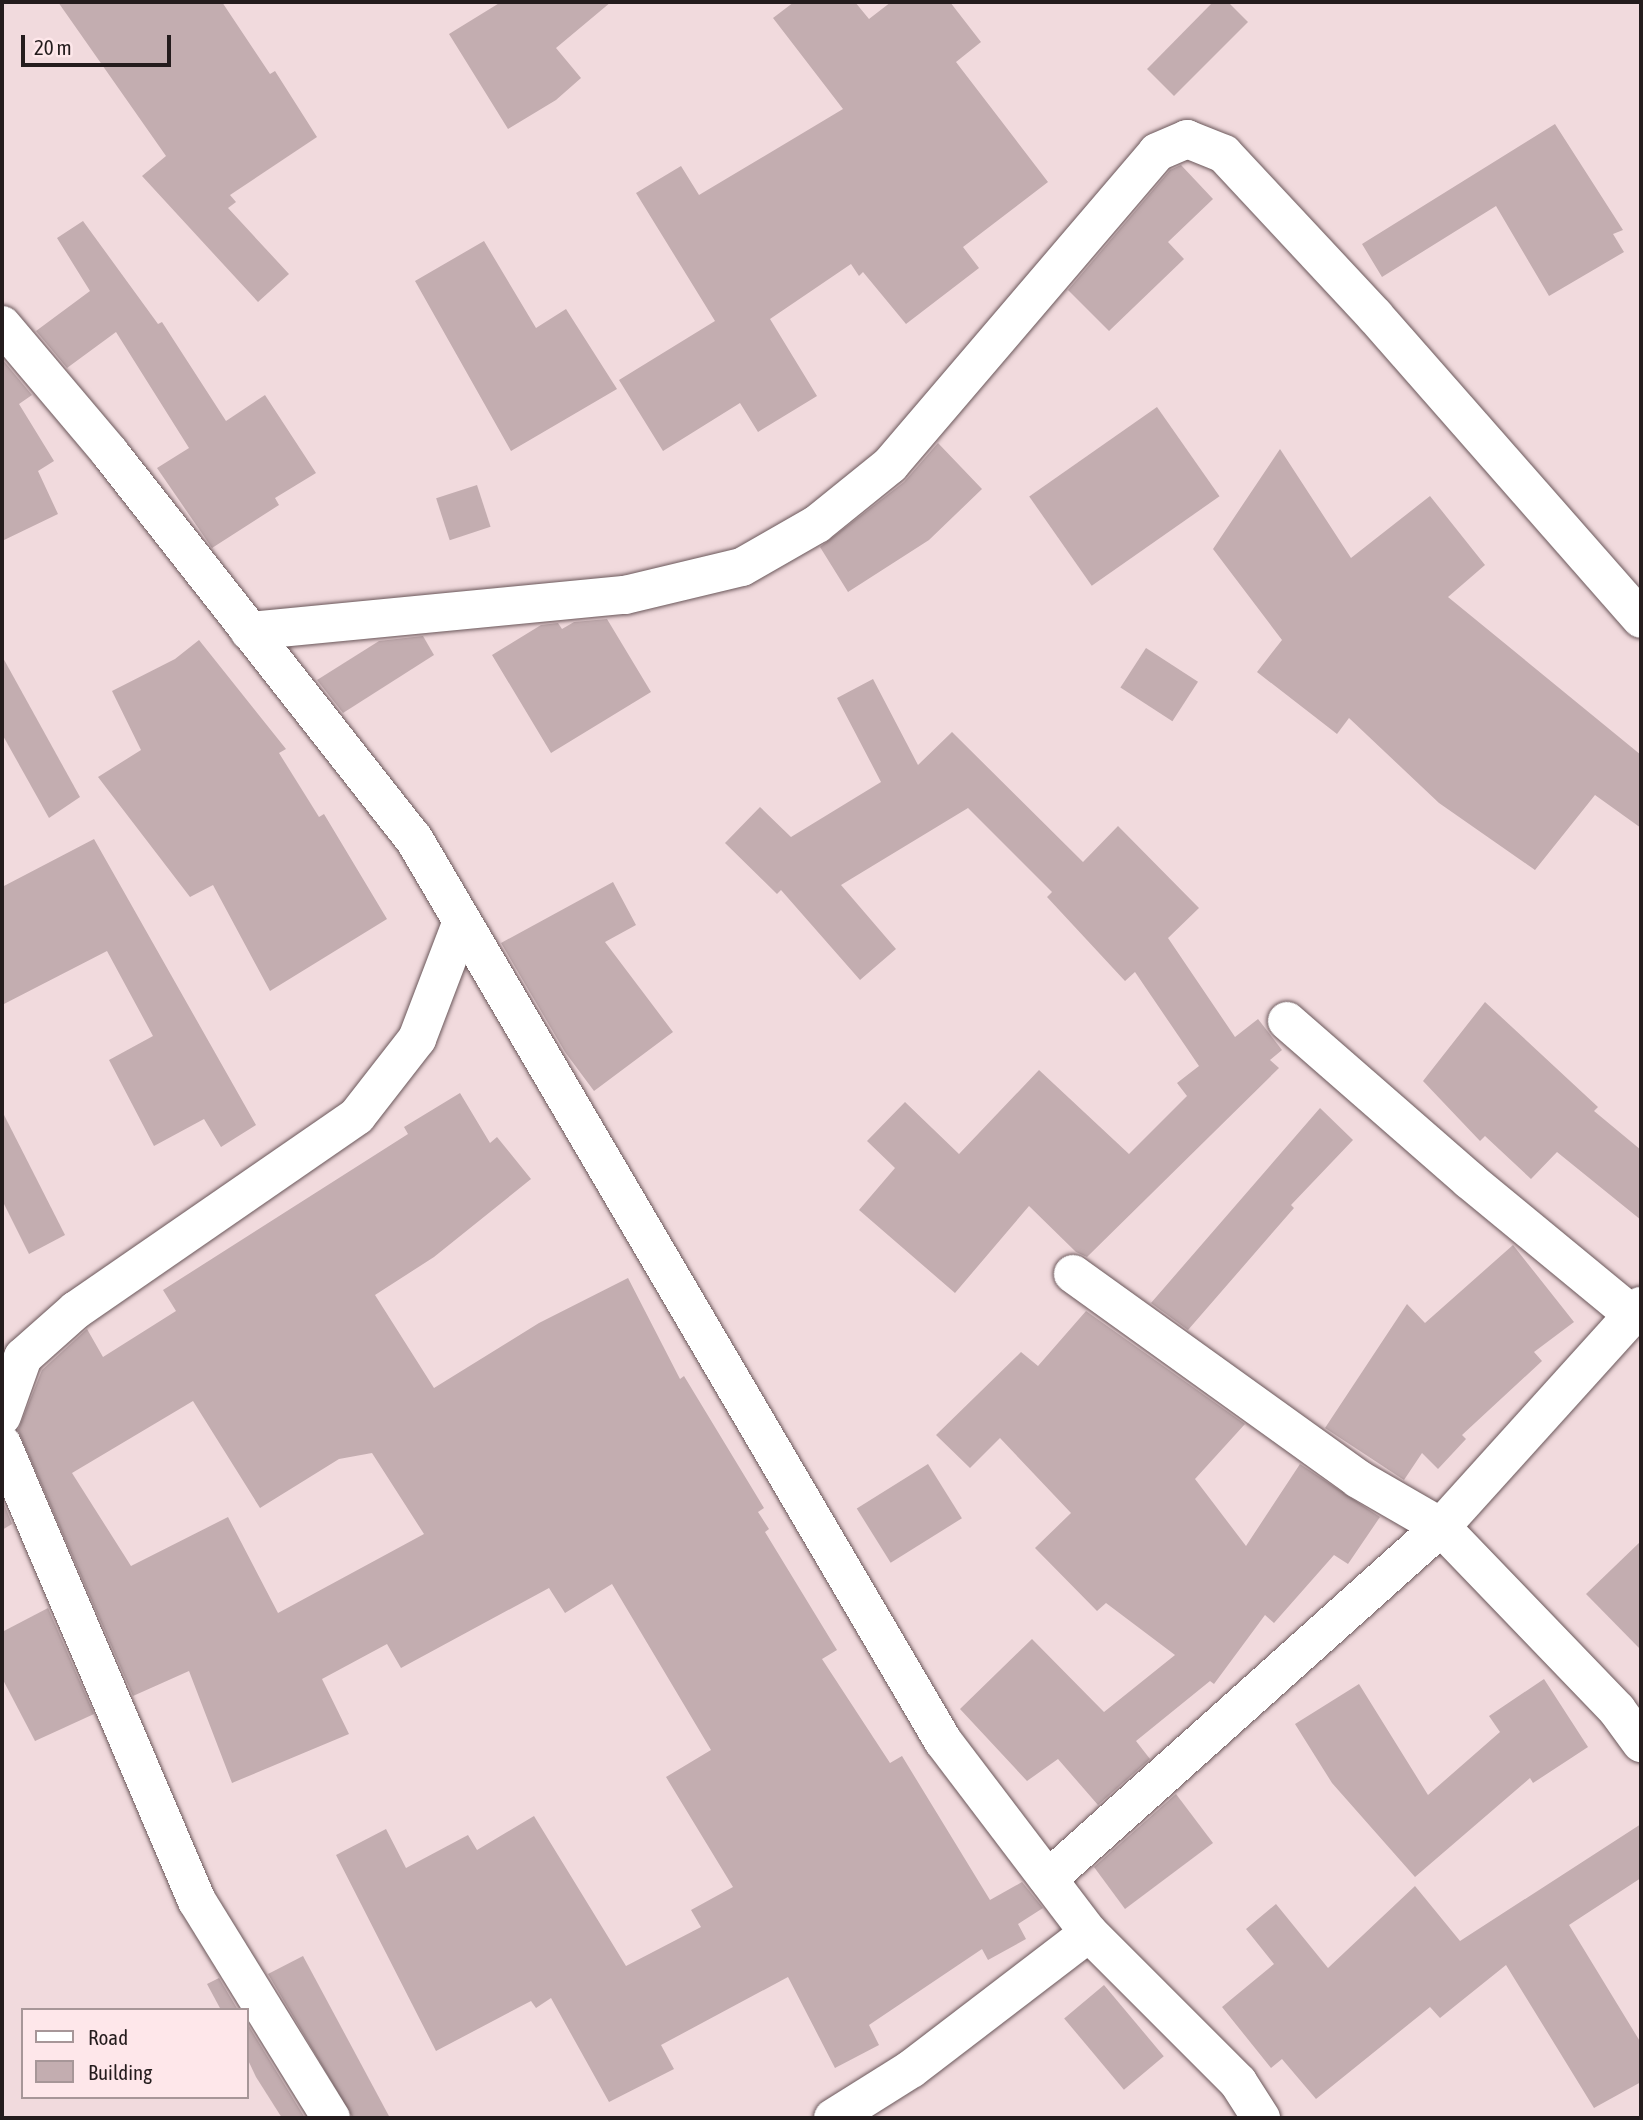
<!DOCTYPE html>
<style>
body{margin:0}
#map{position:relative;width:1643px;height:2120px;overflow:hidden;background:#f1dadd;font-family:"Asap Condensed",sans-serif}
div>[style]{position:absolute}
.building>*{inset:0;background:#c3adb0;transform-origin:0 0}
.roads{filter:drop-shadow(0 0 2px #6a575a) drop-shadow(0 0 2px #6a575a)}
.minor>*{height:38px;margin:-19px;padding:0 19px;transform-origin:19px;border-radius:19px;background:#fff}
span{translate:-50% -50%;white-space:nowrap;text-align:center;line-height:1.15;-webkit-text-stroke:5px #fee7ea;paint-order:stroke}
.frame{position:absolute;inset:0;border:4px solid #241c1d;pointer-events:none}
.legend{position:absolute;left:21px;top:2008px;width:228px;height:91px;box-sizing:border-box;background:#fee7ea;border:2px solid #a79698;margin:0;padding:9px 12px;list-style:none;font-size:21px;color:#241c1d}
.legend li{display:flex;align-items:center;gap:14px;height:35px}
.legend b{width:35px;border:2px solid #a79698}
.scale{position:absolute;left:21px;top:35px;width:150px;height:32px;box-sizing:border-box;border:4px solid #241c1d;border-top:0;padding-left:9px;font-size:21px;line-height:24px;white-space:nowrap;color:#241c1d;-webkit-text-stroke:5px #fee7ea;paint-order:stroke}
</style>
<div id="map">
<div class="building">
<i style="clip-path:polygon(58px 2px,222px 2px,270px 74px,275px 71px,317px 137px,230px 195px,236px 202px,228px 208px,289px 274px,258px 302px,142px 176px,166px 156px)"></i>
<i style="clip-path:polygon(501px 2px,611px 2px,556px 48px,581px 78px,556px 100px,508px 129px,449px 34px)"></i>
<i style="clip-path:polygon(794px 2px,855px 2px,869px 19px,891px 2px,950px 2px,981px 42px,956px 62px,1048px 182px,963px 247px,979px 268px,906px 324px,863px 272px,859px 276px,851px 264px,770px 319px,817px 396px,758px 432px,740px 403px,663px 451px,619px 380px,715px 321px,636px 193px,681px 166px,699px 195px,843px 109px,773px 18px)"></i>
<i style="clip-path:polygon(1213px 2px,1228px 2px,1248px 22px,1174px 96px,1147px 69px)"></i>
<i style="clip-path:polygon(1555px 124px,1623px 230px,1613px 234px,1624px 252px,1549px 296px,1496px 206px,1382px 277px,1362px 244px)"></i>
<i style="clip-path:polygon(1181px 165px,1213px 199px,1168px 242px,1184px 259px,1109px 331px,1068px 290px,1170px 170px)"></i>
<i style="clip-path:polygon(83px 221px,158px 324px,162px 322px,226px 421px,265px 395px,316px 473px,275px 498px,279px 505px,212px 548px,157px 468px,189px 448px,116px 332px,67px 368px,36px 331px,90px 291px,57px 238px)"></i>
<i style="clip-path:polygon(484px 241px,536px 328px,566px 309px,617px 389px,511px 451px,415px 281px)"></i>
<i style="clip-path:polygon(2px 359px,32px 395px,19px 404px,54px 461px,38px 471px,58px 514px,2px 541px)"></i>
<i style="left:1157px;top:407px;width:109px;height:156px;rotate:55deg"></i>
<i style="clip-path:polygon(938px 443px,982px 489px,929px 540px,848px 592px,820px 547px,904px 482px)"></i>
<i style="clip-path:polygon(1280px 449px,1351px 558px,1430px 496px,1485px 565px,1448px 597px,1641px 755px,1641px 828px,1595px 795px,1535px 870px,1439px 803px,1349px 718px,1337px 734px,1257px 672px,1282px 640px,1213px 549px)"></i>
<i style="left:477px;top:485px;width:44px;height:43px;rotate:72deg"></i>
<i style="clip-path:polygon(607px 619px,651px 692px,551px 753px,492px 655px,541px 625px,558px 623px,562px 629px,574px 622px)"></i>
<i style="clip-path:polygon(423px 636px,434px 655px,343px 713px,317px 680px,379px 641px)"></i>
<i style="clip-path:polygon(199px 640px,286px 749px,279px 753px,319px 817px,324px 814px,387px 919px,270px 991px,213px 885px,190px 897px,98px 777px,141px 750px,112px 691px,175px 659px)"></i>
<i style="left:1146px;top:648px;width:62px;height:47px;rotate:33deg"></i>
<i style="clip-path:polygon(2px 656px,80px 797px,49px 818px,2px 734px)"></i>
<i style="clip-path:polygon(873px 679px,918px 765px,952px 732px,1083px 862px,1118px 826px,1199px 908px,1168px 938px,1235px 1037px,1258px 1019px,1282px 1050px,1270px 1060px,1279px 1068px,1087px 1257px,1076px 1252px,1029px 1206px,955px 1293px,859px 1210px,895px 1168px,867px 1141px,905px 1102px,959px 1154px,1039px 1070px,1129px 1154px,1187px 1096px,1177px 1083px,1199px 1066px,1135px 972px,1125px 981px,1047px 897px,1052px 892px,968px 808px,841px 885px,896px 949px,860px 980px,781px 890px,777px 894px,725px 843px,760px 807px,791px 837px,881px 782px,837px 698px)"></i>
<i style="clip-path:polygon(94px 839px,256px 1125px,221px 1147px,204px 1119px,154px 1146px,109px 1060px,153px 1036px,107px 951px,2px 1005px,2px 887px)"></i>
<i style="clip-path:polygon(613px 882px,636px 925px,605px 942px,673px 1032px,594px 1091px,565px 1052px,501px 943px)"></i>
<i style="clip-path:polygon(1485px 1002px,1598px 1107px,1594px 1111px,1641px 1150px,1641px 1220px,1557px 1152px,1531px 1179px,1485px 1136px,1480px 1141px,1423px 1081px)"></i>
<i style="clip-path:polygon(evenodd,460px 1093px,490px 1143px,497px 1137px,531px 1179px,434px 1257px,375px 1295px,434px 1388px,539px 1323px,628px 1278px,680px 1379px,684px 1376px,764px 1508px,758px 1512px,769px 1529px,765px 1532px,837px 1650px,822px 1659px,890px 1763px,902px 1756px,990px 1900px,1022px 1882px,1043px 1908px,1018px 1924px,1026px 1939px,988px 1960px,982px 1949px,869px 2025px,879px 2045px,835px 2068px,788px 1977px,661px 2045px,674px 2069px,609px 2102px,551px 1998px,536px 2008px,531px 2001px,436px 2051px,336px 1855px,386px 1829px,406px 1868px,468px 1835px,477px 1850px,534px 1816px,626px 1966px,701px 1927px,691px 1910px,733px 1887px,666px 1777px,711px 1750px,612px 1584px,565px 1613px,549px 1588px,401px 1668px,387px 1644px,322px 1679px,349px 1734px,232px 1783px,189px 1671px,133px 1696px,18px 1430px,42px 1370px,87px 1329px,103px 1357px,176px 1311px,163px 1290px,408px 1134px,404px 1127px,460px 1093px,193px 1401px,260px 1508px,339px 1459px,372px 1453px,424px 1534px,278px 1613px,228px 1517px,131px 1566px,72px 1473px,193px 1401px)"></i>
<i style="clip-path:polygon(1320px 1108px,1353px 1140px,1291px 1205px,1294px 1208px,1188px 1330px,1151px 1303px)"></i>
<i style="clip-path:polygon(2px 1111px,65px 1235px,29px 1254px,2px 1200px)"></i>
<i style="clip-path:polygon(1513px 1245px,1574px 1322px,1534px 1352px,1542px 1361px,1462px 1435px,1466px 1439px,1438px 1469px,1422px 1453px,1404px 1480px,1325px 1428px,1407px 1304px,1425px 1323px)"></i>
<i style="clip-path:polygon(1086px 1311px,1245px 1424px,1195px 1479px,1246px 1546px,1300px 1464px,1380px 1517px,1348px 1564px,1334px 1555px,1274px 1623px,1265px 1615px,1214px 1684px,1210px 1681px,1136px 1741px,1150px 1759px,1098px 1805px,1058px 1759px,1027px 1781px,960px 1709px,1032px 1639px,1104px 1712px,1175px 1655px,1106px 1603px,1097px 1611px,1035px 1548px,1071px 1513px,1000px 1438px,970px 1468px,936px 1435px,1021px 1352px,1038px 1366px)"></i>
<i style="left:928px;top:1464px;width:64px;height:84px;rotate:58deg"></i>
<i style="clip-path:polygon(2px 1499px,12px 1524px,2px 1530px)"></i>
<i style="clip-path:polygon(1641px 1541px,1641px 1650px,1586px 1594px)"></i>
<i style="clip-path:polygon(48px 1608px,94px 1714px,35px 1741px,2px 1678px,2px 1632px)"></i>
<i style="clip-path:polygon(1544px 1679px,1588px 1747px,1533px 1783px,1530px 1778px,1415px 1877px,1332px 1783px,1295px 1724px,1359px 1684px,1428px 1795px,1500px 1732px,1489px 1716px)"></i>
<i style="clip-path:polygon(1176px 1794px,1213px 1843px,1125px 1909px,1094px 1867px)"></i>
<i style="clip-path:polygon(1641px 1824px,1641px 1878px,1569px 1925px,1641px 2043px,1641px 2082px,1594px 2108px,1506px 1965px,1440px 2018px,1430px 2007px,1316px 2099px,1282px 2059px,1271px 2068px,1222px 2007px,1274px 1964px,1246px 1929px,1276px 1904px,1328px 1968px,1415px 1886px,1460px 1941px)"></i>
<i style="clip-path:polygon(303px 1956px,390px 2118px,353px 2118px,268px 1974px)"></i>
<i style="clip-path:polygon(219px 1978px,238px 2010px,221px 2010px,207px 1984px)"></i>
<i style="left:1104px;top:1985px;width:93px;height:52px;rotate:50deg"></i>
<i style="clip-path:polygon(247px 2023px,305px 2118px,282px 2118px,256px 2077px,247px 2058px)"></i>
</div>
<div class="roads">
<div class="minor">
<i style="left:2px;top:325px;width:167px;rotate:49.8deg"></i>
<i style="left:110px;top:453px;width:491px;rotate:51.8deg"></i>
<i style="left:414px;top:839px;width:1046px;rotate:59.61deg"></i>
<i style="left:943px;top:1741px;width:241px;rotate:52.8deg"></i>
<i style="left:1089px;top:1933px;width:211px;rotate:45deg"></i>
<i style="left:1238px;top:2082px;width:43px;rotate:57.4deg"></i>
<i style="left:249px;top:631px;width:378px;rotate:-5.5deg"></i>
<i style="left:625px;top:595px;width:120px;rotate:-13.5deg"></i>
<i style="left:742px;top:567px;width:86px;rotate:-29.8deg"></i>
<i style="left:817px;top:524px;width:94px;rotate:-38.9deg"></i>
<i style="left:890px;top:465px;width:411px;rotate:-49.5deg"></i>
<i style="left:1157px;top:152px;width:33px;rotate:-23deg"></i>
<i style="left:1187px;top:139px;width:40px;rotate:22deg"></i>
<i style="left:1224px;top:154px;width:221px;rotate:47deg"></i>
<i style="left:1375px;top:316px;width:403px;rotate:48.7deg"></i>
<i style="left:1287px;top:1021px;width:242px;rotate:41.1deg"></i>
<i style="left:1469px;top:1180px;width:214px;rotate:39.5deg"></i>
<i style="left:1073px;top:1274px;width:351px;rotate:35.7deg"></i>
<i style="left:1358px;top:1479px;width:96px;rotate:30deg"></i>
<i style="left:1441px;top:1527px;width:254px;rotate:46.1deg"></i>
<i style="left:1617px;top:1710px;width:41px;rotate:54deg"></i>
<i style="left:2px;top:1416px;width:63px;rotate:-70.4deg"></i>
<i style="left:23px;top:1357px;width:71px;rotate:-41.6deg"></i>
<i style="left:76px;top:1310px;width:341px;rotate:-34.6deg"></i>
<i style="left:357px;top:1116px;width:98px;rotate:-52.1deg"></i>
<i style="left:417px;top:1039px;width:126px;rotate:-69.1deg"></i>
<i style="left:2px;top:1444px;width:497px;rotate:66.9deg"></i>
<i style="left:197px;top:1901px;width:255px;rotate:58.3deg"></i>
<i style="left:1048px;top:1879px;width:528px;rotate:-41.85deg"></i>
<i style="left:1441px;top:1527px;width:298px;rotate:-47.9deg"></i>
<i style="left:833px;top:2118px;width:92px;rotate:-32.1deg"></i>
<i style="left:911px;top:2069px;width:224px;rotate:-37.4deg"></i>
</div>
</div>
<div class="frame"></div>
<ul class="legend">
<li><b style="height:9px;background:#fff"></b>Road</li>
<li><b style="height:19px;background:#c3adb0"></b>Building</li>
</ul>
<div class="scale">20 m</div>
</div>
